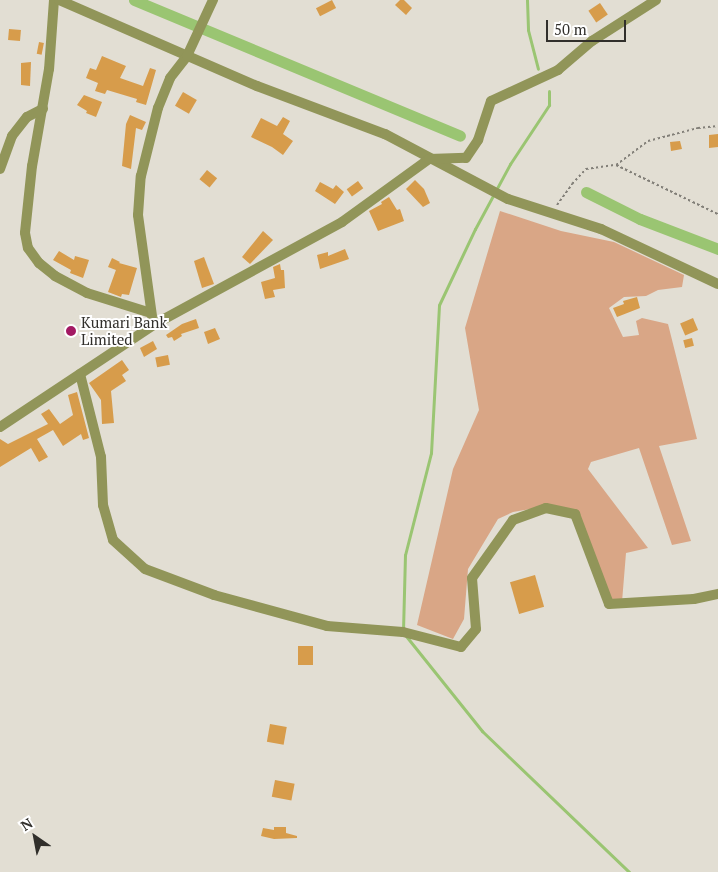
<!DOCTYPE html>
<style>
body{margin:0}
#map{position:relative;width:718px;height:872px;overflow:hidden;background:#e2ded3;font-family:"PT Serif",serif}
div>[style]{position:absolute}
.green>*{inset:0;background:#d9a686}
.stream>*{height:3px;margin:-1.5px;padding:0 1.5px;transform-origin:1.5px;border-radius:1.5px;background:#9ac572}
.canal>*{height:11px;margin:-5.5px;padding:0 5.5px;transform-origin:5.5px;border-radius:5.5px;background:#9ac572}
.building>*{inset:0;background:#d79c4b;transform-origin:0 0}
.path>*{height:2px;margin-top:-1px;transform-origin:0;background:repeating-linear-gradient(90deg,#827f78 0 2.5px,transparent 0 5px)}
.street>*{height:10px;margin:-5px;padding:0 5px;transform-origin:5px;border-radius:5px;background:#919559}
.dots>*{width:14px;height:14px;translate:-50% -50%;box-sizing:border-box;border:2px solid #fff;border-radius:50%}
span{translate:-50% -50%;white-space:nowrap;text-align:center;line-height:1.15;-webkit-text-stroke:4px #fff;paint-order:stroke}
.poi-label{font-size:15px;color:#312f2b}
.left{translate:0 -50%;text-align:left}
.north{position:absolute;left:10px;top:812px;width:50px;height:50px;-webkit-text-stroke:4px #fff;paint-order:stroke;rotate:327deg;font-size:14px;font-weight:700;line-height:20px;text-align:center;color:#312f2b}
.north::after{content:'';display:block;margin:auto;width:18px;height:22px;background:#312f2b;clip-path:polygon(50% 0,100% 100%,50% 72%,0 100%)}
.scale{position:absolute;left:546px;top:20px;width:80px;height:22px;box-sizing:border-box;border:2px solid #312f2b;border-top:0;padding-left:6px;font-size:15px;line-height:18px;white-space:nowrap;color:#312f2b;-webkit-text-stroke:4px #fff;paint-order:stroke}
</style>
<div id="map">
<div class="green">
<i style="clip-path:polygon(500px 211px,561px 231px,614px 242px,684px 275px,682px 287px,658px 290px,646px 296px,624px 297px,609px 308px,623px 337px,639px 335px,636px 321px,642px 318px,668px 324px,697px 439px,659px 446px,691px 541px,672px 545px,639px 448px,591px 462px,588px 469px,648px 548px,626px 553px,622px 602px,611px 600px,578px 511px,548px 506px,513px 512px,498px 519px,468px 569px,464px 619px,453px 639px,417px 625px,453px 469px,479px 410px,465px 328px)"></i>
</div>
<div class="stream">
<i style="left:527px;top:0;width:30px;rotate:88deg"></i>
<i style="left:528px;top:30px;width:40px;rotate:75.6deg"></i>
<i style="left:403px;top:631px;width:76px;rotate:-88.5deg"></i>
<i style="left:405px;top:555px;width:105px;rotate:-75.7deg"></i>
<i style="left:431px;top:453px;width:148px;rotate:-86.9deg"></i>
<i style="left:439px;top:305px;width:84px;rotate:-64.7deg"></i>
<i style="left:475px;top:229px;width:74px;rotate:-61.7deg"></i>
<i style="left:510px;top:164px;width:71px;rotate:-56.5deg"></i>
<i style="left:549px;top:105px;width:14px;rotate:-90deg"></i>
<i style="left:406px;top:636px;width:122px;rotate:51.3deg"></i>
<i style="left:482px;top:731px;width:204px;rotate:43.8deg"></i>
</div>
<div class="canal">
<i style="left:134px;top:0;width:353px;rotate:22.6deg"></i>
<i style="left:586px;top:192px;width:60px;rotate:26.6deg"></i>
<i style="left:640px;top:219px;width:84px;rotate:21deg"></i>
</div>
<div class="building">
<i style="left:332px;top:0;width:9px;height:18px;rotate:63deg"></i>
<i style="clip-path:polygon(400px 0,404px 0,412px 8px,406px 15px,395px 5px)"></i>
<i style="left:600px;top:3px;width:14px;height:14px;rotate:56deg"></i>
<i style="left:9px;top:29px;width:12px;height:11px;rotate:5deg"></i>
<i style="left:39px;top:42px;width:5px;height:12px;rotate:11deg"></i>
<i style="clip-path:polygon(102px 56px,126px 66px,120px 78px,143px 86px,150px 68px,156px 70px,146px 105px,136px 102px,137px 99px,107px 90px,105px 94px,95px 91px,98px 83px,86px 78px,90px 68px,96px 70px)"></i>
<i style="clip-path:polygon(31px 62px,30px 86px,21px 85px,21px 63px)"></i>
<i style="left:183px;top:92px;width:16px;height:16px;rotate:30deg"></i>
<i style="clip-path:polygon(84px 95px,102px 102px,96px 117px,86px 113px,87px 111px,77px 105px)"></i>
<i style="clip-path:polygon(130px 115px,146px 122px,142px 130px,136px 128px,131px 169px,122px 166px,126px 124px)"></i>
<i style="clip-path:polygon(283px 117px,290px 121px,283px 134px,293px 141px,283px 155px,272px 147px,251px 137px,261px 118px,277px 126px)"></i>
<i style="clip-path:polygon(718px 134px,718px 147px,709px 148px,709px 135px)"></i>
<i style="clip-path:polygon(680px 141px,682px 149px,671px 151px,670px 142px)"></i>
<i style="left:207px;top:170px;width:13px;height:12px;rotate:39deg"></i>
<i style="clip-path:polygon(415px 180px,424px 189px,430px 203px,423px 207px,406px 189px)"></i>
<i style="left:358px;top:181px;width:9px;height:14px;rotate:54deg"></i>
<i style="clip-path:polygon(320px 182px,333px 189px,336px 185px,344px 192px,335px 204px,315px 191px)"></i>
<i style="clip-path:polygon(389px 197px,397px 210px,400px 209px,404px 221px,378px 231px,369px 211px,382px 204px,381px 202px)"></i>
<i style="clip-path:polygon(263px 231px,273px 240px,250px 264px,242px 257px)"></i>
<i style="clip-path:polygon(345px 249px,349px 259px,320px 269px,317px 255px,328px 252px,328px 256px)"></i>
<i style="clip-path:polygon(59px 251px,74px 260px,75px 256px,89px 260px,83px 278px,70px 273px,71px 270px,53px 260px)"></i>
<i style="clip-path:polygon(204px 257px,214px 284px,202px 288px,194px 261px)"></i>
<i style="clip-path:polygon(112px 258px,120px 262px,119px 263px,137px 268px,129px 295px,122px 294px,121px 297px,108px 292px,117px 267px,116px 270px,108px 267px)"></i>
<i style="clip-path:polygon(280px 264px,281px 270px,284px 270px,285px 288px,273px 290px,275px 297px,265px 299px,261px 282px,275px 278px,273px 267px)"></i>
<i style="clip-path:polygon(637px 297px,640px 308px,617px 317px,613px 308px,624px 304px,623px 301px)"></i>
<i style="left:693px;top:318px;width:13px;height:14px;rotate:67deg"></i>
<i style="clip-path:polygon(196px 319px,199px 328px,181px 334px,182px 336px,174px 341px,172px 337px,168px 338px,166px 335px,182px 324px)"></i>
<i style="clip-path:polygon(215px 328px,220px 339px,208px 344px,204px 332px)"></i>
<i style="left:692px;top:338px;width:8px;height:9px;rotate:76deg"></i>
<i style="clip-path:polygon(153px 341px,157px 349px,144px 357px,140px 348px)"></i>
<i style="left:168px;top:355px;width:10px;height:13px;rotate:79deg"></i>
<i style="clip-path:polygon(122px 360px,129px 370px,122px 375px,126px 381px,111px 391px,114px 423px,102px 424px,101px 400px,89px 383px)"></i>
<i style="clip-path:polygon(77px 392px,89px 438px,83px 440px,81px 434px,63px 446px,53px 430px,37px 439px,48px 457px,39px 462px,31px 448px,0 467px,0 439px,8px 444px,48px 424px,41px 414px,49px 409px,60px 424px,73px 415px,68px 395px)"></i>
<i style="left:535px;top:575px;width:33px;height:26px;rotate:74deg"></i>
<i style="left:298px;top:646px;width:15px;height:19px"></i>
<i style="left:270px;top:724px;width:17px;height:18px;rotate:10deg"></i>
<i style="left:275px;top:780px;width:20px;height:17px;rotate:11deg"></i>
<i style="clip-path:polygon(274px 827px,286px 827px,286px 833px,297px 836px,297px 838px,274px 839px,261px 836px,263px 828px,274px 830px)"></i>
</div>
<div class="path">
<i style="left:616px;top:165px;width:40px;rotate:-37deg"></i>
<i style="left:648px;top:141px;width:52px;rotate:-14.6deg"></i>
<i style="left:698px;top:128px;width:20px;rotate:-6deg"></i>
<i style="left:557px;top:205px;width:26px;rotate:-54deg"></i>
<i style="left:572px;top:184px;width:21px;rotate:-47deg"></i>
<i style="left:586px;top:169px;width:30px;rotate:-8deg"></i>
<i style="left:616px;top:165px;width:113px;rotate:25.7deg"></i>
</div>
<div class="street">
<i style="left:54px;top:0;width:69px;rotate:94.1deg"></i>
<i style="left:49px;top:69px;width:98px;rotate:99.9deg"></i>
<i style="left:32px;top:166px;width:67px;rotate:96deg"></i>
<i style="left:25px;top:233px;width:15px;rotate:79deg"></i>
<i style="left:28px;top:248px;width:19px;rotate:54deg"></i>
<i style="left:39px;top:263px;width:21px;rotate:39deg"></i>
<i style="left:55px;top:276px;width:36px;rotate:28deg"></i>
<i style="left:87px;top:293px;width:67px;rotate:17.4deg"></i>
<i style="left:59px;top:0;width:216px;rotate:23.5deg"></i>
<i style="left:257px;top:86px;width:137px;rotate:20.6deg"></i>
<i style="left:385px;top:134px;width:139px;rotate:27.9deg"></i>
<i style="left:508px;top:199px;width:98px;rotate:17.9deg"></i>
<i style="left:601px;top:229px;width:129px;rotate:25.2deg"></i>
<i style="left:0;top:169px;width:35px;rotate:-70deg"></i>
<i style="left:12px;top:136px;width:24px;rotate:-52deg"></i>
<i style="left:27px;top:117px;width:18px;rotate:-27deg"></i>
<i style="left:152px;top:316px;width:102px;rotate:-97.9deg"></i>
<i style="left:138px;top:215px;width:39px;rotate:-86deg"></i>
<i style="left:141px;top:176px;width:70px;rotate:-76deg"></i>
<i style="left:158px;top:108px;width:32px;rotate:-68deg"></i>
<i style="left:170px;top:78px;width:28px;rotate:-52deg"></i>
<i style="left:187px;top:56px;width:62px;rotate:-65.1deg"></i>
<i style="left:80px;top:374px;width:86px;rotate:75.8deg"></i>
<i style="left:101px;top:457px;width:48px;rotate:87.6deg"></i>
<i style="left:103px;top:505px;width:36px;rotate:74deg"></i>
<i style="left:113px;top:540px;width:43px;rotate:42.2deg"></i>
<i style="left:145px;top:569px;width:74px;rotate:20.6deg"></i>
<i style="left:214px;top:595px;width:117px;rotate:15.3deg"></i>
<i style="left:327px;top:626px;width:76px;rotate:4.5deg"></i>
<i style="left:403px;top:632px;width:60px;rotate:14.5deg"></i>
<i style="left:461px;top:647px;width:23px;rotate:-50deg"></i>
<i style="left:476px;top:629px;width:51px;rotate:-94.5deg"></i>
<i style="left:472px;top:578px;width:71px;rotate:-54.7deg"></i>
<i style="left:513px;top:520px;width:35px;rotate:-20deg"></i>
<i style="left:546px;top:508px;width:30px;rotate:12deg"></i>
<i style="left:575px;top:514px;width:96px;rotate:69.3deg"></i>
<i style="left:609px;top:604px;width:85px;rotate:-3.4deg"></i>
<i style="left:694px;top:599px;width:25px;rotate:-12deg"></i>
<i style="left:0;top:427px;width:186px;rotate:-33.6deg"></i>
<i style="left:155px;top:324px;width:213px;rotate:-28.6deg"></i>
<i style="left:342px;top:222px;width:107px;rotate:-35.9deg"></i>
<i style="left:429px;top:159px;width:37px;rotate:-2deg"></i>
<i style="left:466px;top:158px;width:22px;rotate:-56deg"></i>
<i style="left:478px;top:140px;width:41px;rotate:-71.6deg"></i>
<i style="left:491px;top:101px;width:74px;rotate:-24.8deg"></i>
<i style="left:558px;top:70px;width:45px;rotate:-40.5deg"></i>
<i style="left:592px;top:41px;width:76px;rotate:-32.6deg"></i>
</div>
<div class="dots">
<i style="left:71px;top:331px;background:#a31963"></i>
</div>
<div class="poi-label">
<span class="left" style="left:81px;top:331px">Kumari Bank<br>Limited</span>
</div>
<div class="north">N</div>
<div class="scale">50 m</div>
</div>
